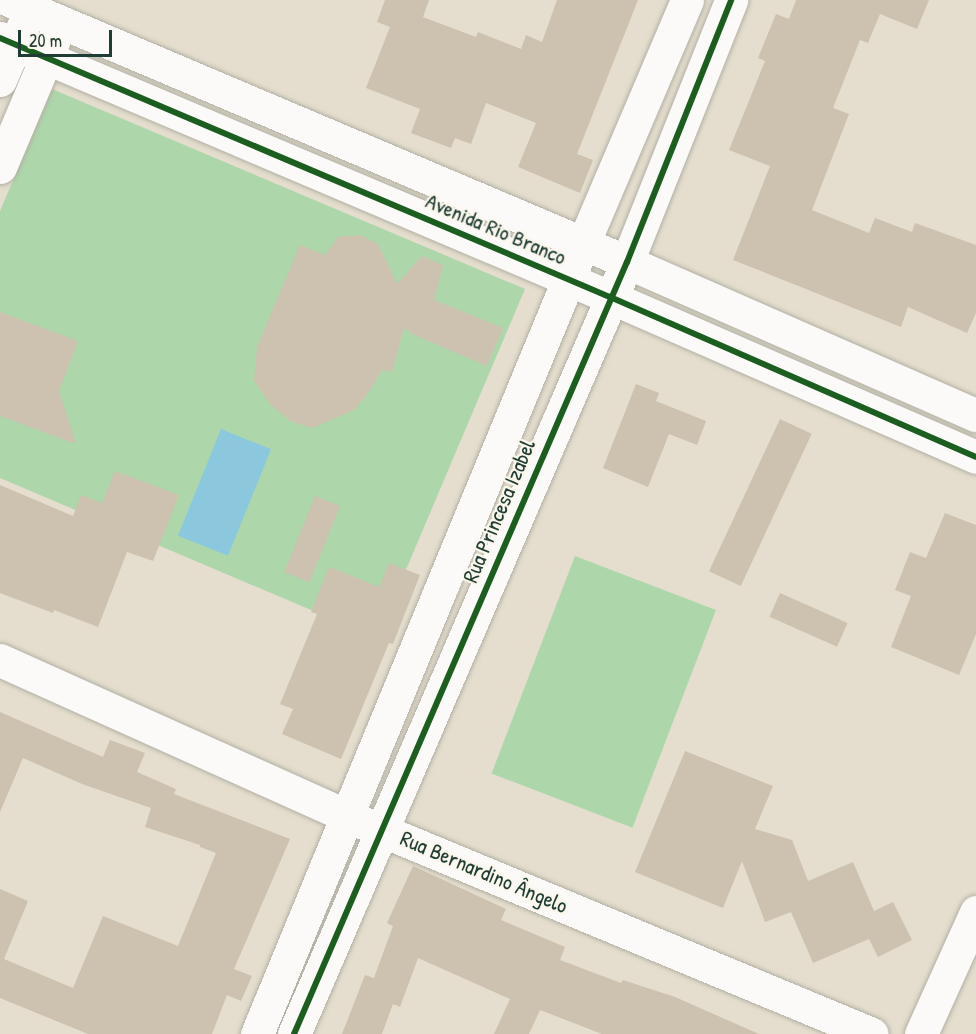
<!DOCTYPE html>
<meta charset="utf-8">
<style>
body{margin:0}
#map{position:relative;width:976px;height:1034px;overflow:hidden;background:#e5dece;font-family:"Patrick Hand",sans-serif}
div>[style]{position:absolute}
.green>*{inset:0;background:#aed6ab;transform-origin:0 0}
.water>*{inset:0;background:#8cc8dd;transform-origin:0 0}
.building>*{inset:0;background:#cdc1af;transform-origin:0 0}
.roads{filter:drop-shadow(0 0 2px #b1b0a4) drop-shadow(0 0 2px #b1b0a4)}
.minor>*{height:33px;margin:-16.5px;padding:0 16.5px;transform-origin:16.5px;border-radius:16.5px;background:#fbfaf8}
.cycleway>*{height:6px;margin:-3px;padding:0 3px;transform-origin:3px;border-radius:3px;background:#1b5e20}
span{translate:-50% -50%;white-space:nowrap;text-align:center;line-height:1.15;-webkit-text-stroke:4.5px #fbf7ec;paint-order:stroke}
.street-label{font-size:22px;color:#1f3d34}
.scale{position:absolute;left:18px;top:30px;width:94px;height:27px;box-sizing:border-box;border:3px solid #1f3d34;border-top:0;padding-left:8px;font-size:18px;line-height:21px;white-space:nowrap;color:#1f3d34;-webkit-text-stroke:4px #fbf7ec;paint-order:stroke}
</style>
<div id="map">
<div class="green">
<i style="clip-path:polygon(52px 89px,525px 289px,377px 638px,0 478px,0 211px)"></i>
<i style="left:575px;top:556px;width:151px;height:233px;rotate:21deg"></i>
</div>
<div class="water">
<i style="left:221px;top:429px;width:54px;height:115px;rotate:22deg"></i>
</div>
<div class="building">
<i style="clip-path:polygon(385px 0,429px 0,423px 17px,476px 37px,478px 32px,521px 49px,526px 35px,542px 42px,557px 0,638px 0,577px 154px,593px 160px,580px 193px,518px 167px,536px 123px,486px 103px,471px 144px,455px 138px,451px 148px,411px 133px,420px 109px,366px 88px,390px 27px,377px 22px)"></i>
<i style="clip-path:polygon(796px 0,929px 0,917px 29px,880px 14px,868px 43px,860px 40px,833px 108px,849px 114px,812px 210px,869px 233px,875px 218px,912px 232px,915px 223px,976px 245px,976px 313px,967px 333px,908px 307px,901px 327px,733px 260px,770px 166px,729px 150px,765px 61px,758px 58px,776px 14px,789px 19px)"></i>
<i style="clip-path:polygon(360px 235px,378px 244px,397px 284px,422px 256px,443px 265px,434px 300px,503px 328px,487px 366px,414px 335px,404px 328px,392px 372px,382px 370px,369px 392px,354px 410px,312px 428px,290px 421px,271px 405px,254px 381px,257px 347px,300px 245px,325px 255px,338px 237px)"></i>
<i style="clip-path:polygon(0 312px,78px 341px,59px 391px,76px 444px,0 416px)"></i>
<i style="clip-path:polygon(636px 384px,659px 393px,656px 401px,706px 421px,697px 445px,669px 434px,648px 487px,603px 468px)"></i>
<i style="left:780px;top:419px;width:35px;height:168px;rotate:25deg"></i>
<i style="clip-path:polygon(115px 471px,179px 495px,153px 561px,127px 552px,98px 627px,54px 610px,53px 613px,0 593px,0 485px,73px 516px,81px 495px,102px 503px)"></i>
<i style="left:315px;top:496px;width:27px;height:82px;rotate:22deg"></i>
<i style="clip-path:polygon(945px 513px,976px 525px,976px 634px,959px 675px,891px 647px,911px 596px,895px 590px,910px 552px,926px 558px)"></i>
<i style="clip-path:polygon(389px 563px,420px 575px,393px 644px,389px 643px,341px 759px,282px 734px,293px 709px,280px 704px,317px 614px,311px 612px,329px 567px,379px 587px)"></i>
<i style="left:780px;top:593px;width:74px;height:26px;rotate:24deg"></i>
<i style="clip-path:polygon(0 712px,103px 757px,110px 740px,145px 753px,137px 772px,176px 789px,174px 794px,290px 839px,234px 969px,252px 976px,241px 1001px,227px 995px,212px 1034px,88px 1034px,0 998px,0 889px,28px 901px,4px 959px,73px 988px,103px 916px,178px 946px,216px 853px,200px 847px,200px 845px,145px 827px,151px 808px,82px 784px,23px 758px,0 812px)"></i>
<i style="clip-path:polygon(685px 751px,773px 786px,755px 829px,792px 840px,808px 881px,853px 862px,874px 911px,893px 902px,912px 940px,878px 957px,869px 939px,813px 963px,791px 912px,765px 922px,742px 861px,723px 908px,635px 872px)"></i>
<i style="clip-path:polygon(413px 866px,506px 909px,501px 920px,565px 947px,560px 960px,621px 983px,623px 980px,675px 997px,759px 1034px,602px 1034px,540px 1010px,529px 1034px,494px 1034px,510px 999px,418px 958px,400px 1007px,393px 1004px,382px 1034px,342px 1034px,365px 975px,374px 978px,393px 926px,387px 923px)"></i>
</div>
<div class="roads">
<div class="minor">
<i style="left:9px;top:0;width:671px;rotate:22.97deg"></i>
<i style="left:627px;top:262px;width:381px;rotate:23.7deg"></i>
<i style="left:0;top:38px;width:663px;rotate:23.01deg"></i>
<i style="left:610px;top:297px;width:399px;rotate:23.6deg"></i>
<i style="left:0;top:80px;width:61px;rotate:-66.8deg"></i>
<i style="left:0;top:167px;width:139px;rotate:-67.1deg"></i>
<i style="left:0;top:660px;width:380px;rotate:24.2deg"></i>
<i style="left:347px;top:816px;width:568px;rotate:22.55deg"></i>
<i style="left:257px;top:1034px;width:855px;rotate:-67.58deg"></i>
<i style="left:583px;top:244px;width:265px;rotate:-66.9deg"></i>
<i style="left:294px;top:1034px;width:841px;rotate:-66.67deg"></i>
<i style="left:627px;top:262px;width:282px;rotate:-68.3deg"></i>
<i style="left:921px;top:1034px;width:134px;rotate:-65.7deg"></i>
</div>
</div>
<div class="cycleway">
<i style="left:0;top:38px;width:663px;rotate:23.01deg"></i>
<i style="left:610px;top:297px;width:399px;rotate:23.6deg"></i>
<i style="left:294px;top:1034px;width:841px;rotate:-66.67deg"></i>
<i style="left:627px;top:262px;width:282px;rotate:-68.3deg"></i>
</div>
<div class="street-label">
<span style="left:496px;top:229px;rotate:23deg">Avenida Rio Branco</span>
<span style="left:499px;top:511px;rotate:-67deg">Rua Princesa Izabel</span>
<span style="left:484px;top:872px;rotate:23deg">Rua Bernardino Ângelo</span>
</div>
<div class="scale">20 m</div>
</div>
